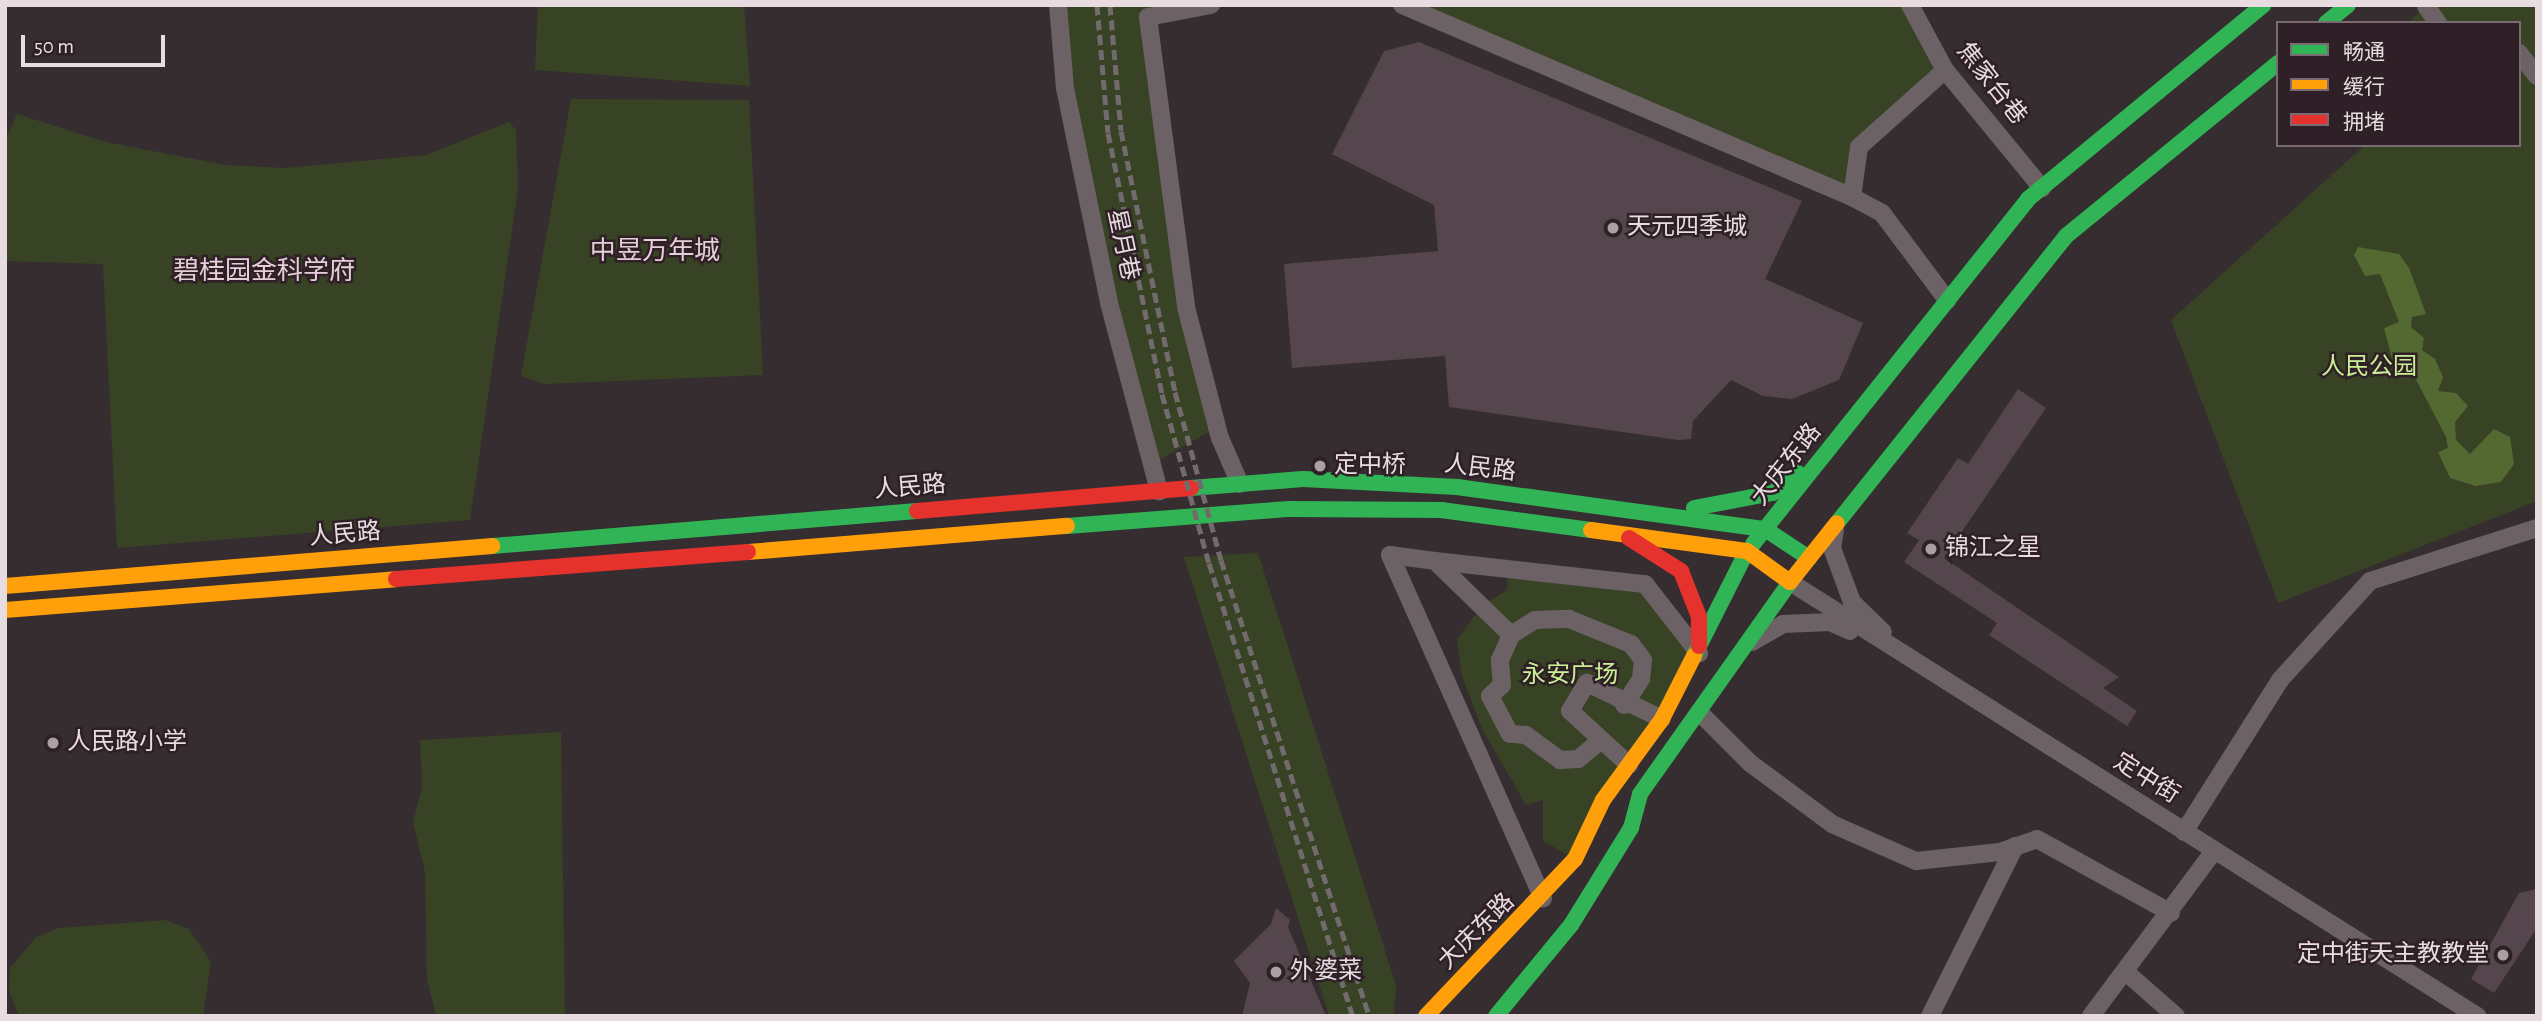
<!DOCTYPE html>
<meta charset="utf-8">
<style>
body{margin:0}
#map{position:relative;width:2542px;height:1021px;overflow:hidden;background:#362d30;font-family:"Alegreya Sans","Noto Sans SC",sans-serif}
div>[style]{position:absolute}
.green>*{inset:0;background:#374324}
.water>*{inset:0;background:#546931}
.building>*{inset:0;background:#54464c}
.street>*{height:18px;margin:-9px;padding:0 9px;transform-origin:9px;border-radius:9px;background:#6c6266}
.fast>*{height:16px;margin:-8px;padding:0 8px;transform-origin:8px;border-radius:8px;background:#30b455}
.slow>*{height:16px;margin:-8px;padding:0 8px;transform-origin:8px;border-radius:8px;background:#ff9f0a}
.jam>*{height:16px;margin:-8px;padding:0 8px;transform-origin:8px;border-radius:8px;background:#e5322d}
.rail>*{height:5px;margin-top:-2.5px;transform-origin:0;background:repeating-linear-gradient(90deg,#726a6d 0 10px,transparent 0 15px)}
.dots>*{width:19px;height:19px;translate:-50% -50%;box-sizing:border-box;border:4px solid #2f1f26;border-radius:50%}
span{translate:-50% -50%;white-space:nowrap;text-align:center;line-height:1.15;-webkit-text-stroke:5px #2f1f26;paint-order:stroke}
.street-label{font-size:24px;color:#e8dce1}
.poi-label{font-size:24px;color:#e8dce1}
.left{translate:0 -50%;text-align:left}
.right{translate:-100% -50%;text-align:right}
.park-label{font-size:24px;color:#caf095}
.neighbourhood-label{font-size:26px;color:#e5ced7}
.frame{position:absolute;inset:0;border:7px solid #e8dce1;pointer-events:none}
.legend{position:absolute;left:2276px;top:21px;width:245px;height:126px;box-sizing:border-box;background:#2f1f26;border:2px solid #796b71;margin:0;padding:9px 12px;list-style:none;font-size:21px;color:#e8dce1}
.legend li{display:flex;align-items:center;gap:14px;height:35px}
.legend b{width:35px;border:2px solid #796b71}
.scale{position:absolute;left:21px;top:35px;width:144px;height:32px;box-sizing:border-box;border:4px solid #e8dce1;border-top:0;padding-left:9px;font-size:21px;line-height:24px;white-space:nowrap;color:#e8dce1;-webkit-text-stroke:5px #2f1f26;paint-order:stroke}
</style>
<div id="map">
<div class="green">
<i style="clip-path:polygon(538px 5px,744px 5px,750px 86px,535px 70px)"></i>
<i style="clip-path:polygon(1058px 5px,1211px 5px,1148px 17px,1185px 307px,1217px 427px,1153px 464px,1109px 303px)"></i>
<i style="clip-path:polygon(1402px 5px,1910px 5px,1945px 70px,1859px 147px,1852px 197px)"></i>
<i style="clip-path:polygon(2427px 5px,2537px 5px,2537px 501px,2278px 603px,2171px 320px,2365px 145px,2519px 145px,2519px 23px,2408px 23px)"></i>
<i style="clip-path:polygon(571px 99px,749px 100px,763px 375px,544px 384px,521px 376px)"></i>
<i style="clip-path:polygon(17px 114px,106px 142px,225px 165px,285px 168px,426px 155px,509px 122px,516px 130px,518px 189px,470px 520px,117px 548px,103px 264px,5px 261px,5px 141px)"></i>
<i style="clip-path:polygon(1258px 553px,1396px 985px,1394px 1016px,1329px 1016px,1184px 557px)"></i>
<i style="clip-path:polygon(1508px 569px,1645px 584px,1699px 653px,1575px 859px,1543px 841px,1543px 800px,1526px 805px,1482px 729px,1462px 676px,1457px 639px,1482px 606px,1507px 590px)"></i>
<i style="clip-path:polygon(561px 732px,565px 1016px,436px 1016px,427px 979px,425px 872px,413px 822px,422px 788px,420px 740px)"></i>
<i style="clip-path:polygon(165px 920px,189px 929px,211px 962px,203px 1016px,19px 1016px,9px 991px,10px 968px,36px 937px,59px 928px)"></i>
</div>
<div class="water">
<i style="clip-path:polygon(2358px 247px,2399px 254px,2409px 268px,2426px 314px,2412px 317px,2411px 327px,2424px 338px,2422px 350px,2435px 359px,2443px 377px,2438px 391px,2456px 393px,2468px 406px,2455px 422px,2456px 440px,2470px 454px,2494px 429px,2510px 437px,2514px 464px,2501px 482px,2476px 486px,2450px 478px,2438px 452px,2448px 448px,2446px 437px,2409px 366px,2395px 370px,2384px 328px,2399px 322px,2380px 274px,2365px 276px,2354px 255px)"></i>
</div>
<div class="building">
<i style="clip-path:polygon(1419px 42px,1802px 201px,1765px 279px,1863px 323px,1839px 380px,1792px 399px,1763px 396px,1731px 380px,1693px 421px,1691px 439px,1678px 440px,1449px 407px,1445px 356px,1292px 368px,1284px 264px,1438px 251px,1434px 205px,1332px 154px,1384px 51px)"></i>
<i style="clip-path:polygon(2018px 389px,2046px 408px,1944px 558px,2119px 677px,2103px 688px,2137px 711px,2127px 726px,1989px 635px,1997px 623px,1904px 562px,1919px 540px,1907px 533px,1958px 458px,1968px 464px)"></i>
<i style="clip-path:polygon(2537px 889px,2537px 928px,2494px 993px,2471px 979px,2519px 893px)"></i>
<i style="clip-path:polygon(1276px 908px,1290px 920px,1288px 927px,1326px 1016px,1242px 1016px,1250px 983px,1234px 961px,1271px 924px)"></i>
</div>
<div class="street">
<i style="left:1058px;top:5px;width:83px;rotate:85.2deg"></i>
<i style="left:1065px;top:88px;width:219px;rotate:78.4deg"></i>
<i style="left:1109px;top:303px;width:195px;rotate:75.1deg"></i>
<i style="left:1211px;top:5px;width:64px;rotate:169.2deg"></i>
<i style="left:1148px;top:17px;width:292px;rotate:82.5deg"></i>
<i style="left:1186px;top:307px;width:135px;rotate:75.5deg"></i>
<i style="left:1220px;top:438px;width:50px;rotate:66.5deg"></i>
<i style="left:1402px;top:5px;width:489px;rotate:23.1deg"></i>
<i style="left:1852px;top:197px;width:34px;rotate:28deg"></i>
<i style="left:1882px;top:213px;width:109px;rotate:53.2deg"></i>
<i style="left:1910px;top:5px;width:74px;rotate:61.7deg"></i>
<i style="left:1945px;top:70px;width:153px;rotate:50.6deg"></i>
<i style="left:2426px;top:6px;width:21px;rotate:55deg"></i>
<i style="left:2519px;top:53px;width:29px;rotate:52deg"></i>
<i style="left:1852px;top:197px;width:50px;rotate:-82deg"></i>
<i style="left:1859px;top:147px;width:115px;rotate:-41.8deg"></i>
<i style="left:1835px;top:530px;width:18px;rotate:99deg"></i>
<i style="left:1832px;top:548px;width:58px;rotate:69.7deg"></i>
<i style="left:1852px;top:602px;width:43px;rotate:44.1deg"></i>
<i style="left:1390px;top:555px;width:376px;rotate:66deg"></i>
<i style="left:1390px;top:555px;width:45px;rotate:7.6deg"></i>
<i style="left:1435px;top:561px;width:106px;rotate:44.2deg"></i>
<i style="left:1435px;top:561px;width:211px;rotate:6.3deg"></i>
<i style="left:1645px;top:584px;width:88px;rotate:52deg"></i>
<i style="left:1790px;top:582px;width:813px;rotate:32.28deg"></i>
<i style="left:1752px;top:642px;width:36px;rotate:-30deg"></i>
<i style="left:1783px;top:624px;width:47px;rotate:-2.4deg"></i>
<i style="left:1830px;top:622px;width:22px;rotate:24deg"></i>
<i style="left:1699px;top:712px;width:72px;rotate:45deg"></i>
<i style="left:1750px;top:763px;width:102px;rotate:36.6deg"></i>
<i style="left:1832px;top:824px;width:92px;rotate:23.8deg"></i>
<i style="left:1916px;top:861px;width:84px;rotate:-6.1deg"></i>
<i style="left:2000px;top:852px;width:39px;rotate:-19deg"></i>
<i style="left:2037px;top:839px;width:153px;rotate:28.9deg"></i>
<i style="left:1601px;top:740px;width:30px;rotate:140deg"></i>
<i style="left:1578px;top:759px;width:18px;rotate:177deg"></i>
<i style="left:1560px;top:760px;width:42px;rotate:-143.7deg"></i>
<i style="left:1526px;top:735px;width:16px;rotate:-176deg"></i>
<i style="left:1510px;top:734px;width:43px;rotate:-117.8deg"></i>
<i style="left:1490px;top:696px;width:16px;rotate:-43deg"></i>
<i style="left:1502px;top:685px;width:25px;rotate:-95deg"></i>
<i style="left:1500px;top:660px;width:27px;rotate:-66deg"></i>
<i style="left:1511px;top:635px;width:28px;rotate:-32deg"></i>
<i style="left:1535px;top:620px;width:34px;rotate:-2deg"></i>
<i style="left:1569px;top:619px;width:67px;rotate:22deg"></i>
<i style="left:1631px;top:644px;width:20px;rotate:53deg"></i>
<i style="left:1643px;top:660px;width:19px;rotate:96deg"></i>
<i style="left:1641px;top:679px;width:31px;rotate:123deg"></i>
<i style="left:1629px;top:765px;width:80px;rotate:-137.5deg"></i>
<i style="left:1570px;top:711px;width:33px;rotate:-59deg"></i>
<i style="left:1587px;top:683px;width:83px;rotate:25.6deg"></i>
<i style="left:2184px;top:832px;width:180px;rotate:-57.7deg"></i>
<i style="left:2280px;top:680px;width:134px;rotate:-47.7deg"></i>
<i style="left:2370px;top:581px;width:175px;rotate:-17.6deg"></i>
<i style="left:2128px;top:974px;width:64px;rotate:41.2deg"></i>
<i style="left:1930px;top:1016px;width:190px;rotate:-63.4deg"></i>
<i style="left:2091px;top:1016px;width:206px;rotate:-53.3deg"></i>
</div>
<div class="fast">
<i style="left:2326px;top:23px;width:28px;rotate:-39deg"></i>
<i style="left:1191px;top:488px;width:112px;rotate:-4.6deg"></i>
<i style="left:1303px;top:479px;width:154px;rotate:3deg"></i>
<i style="left:1457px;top:487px;width:311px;rotate:7.8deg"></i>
<i style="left:1765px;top:529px;width:53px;rotate:33.4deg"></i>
<i style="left:1694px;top:508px;width:80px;rotate:-10.8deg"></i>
<i style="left:1773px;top:493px;width:32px;rotate:-39deg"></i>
<i style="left:1837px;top:523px;width:367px;rotate:-51.4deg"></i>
<i style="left:2066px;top:236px;width:274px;rotate:-39.2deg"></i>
<i style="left:1067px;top:526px;width:223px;rotate:-4.4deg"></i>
<i style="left:1289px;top:509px;width:152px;rotate:0.4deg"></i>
<i style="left:1441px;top:510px;width:151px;rotate:7.6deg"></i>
<i style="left:1753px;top:544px;width:441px;rotate:-51.4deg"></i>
<i style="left:2028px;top:199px;width:305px;rotate:-39.5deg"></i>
<i style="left:492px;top:546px;width:426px;rotate:-4.7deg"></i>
<i style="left:1694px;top:656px;width:118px;rotate:-63.2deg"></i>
<i style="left:1496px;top:1016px;width:118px;rotate:-50.5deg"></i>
<i style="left:1571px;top:925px;width:114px;rotate:-58.3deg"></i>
<i style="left:1631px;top:828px;width:35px;rotate:-75deg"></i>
<i style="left:1640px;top:794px;width:260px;rotate:-54.7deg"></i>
</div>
<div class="slow">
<i style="left:1591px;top:530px;width:157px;rotate:7.7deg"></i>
<i style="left:1747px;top:551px;width:53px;rotate:35.8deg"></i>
<i style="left:1790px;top:582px;width:75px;rotate:-51.5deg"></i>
<i style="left:748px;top:552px;width:320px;rotate:-4.7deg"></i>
<i style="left:5px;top:586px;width:489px;rotate:-4.7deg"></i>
<i style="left:5px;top:610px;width:392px;rotate:-4.5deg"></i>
<i style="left:1426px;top:1016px;width:216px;rotate:-46.5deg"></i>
<i style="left:1575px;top:859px;width:65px;rotate:-64.6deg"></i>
<i style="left:1603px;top:800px;width:100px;rotate:-53.9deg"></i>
<i style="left:1662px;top:719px;width:71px;rotate:-63.1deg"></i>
</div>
<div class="jam">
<i style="left:917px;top:511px;width:275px;rotate:-4.8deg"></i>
<i style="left:1629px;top:538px;width:62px;rotate:32.4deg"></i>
<i style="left:1681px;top:571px;width:49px;rotate:68.6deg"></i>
<i style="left:1699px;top:617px;width:29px;rotate:90deg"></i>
<i style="left:396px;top:579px;width:353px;rotate:-4.4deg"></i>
</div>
<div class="rail">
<i style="left:1097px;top:5px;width:128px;rotate:85.1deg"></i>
<i style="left:1108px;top:133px;width:267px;rotate:78.3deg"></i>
<i style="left:1162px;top:394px;width:175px;rotate:74.5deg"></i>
<i style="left:1209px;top:563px;width:475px;rotate:72.4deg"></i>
<i style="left:1110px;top:5px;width:126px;rotate:85deg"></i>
<i style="left:1121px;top:131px;width:267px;rotate:78.3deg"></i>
<i style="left:1175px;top:392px;width:174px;rotate:74.7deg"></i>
<i style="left:1221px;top:560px;width:479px;rotate:72deg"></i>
</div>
<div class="dots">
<i style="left:1613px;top:228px;background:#aa9fa3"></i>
<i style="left:1320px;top:466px;background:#aa9fa3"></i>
<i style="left:1931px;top:549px;background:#aa9fa3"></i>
<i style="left:53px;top:743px;background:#aa9fa3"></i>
<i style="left:2503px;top:955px;background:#aa9fa3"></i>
<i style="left:1276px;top:972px;background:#aa9fa3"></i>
</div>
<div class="street-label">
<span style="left:1991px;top:84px;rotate:52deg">焦家台巷</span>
<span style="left:1122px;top:245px;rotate:78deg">星月巷</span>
<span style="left:1787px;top:465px;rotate:-52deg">大庆东路</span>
<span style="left:1480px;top:469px;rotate:7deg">人民路</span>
<span style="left:910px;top:488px;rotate:-5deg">人民路</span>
<span style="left:345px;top:535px;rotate:-5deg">人民路</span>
<span style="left:2146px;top:779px;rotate:32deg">定中街</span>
<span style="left:1477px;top:932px;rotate:-45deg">大庆东路</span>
</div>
<div class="poi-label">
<span class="left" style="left:1627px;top:228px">天元四季城</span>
<span class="left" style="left:1334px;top:466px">定中桥</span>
<span class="left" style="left:1945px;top:549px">锦江之星</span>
<span class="left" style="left:67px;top:743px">人民路小学</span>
<span class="right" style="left:2489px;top:955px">定中街天主教教堂</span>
<span class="left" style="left:1290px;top:972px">外婆菜</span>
</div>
<div class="park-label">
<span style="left:2369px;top:368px">人民公园</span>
<span style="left:1570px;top:676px">永安广场</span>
</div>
<div class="neighbourhood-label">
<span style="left:655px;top:252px">中昱万年城</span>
<span style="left:264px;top:272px">碧桂园金科学府</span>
</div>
<div class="frame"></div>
<ul class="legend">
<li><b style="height:9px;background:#30b455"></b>畅通</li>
<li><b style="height:9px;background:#ff9f0a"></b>缓行</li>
<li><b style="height:9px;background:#e5322d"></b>拥堵</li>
</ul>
<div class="scale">50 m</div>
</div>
